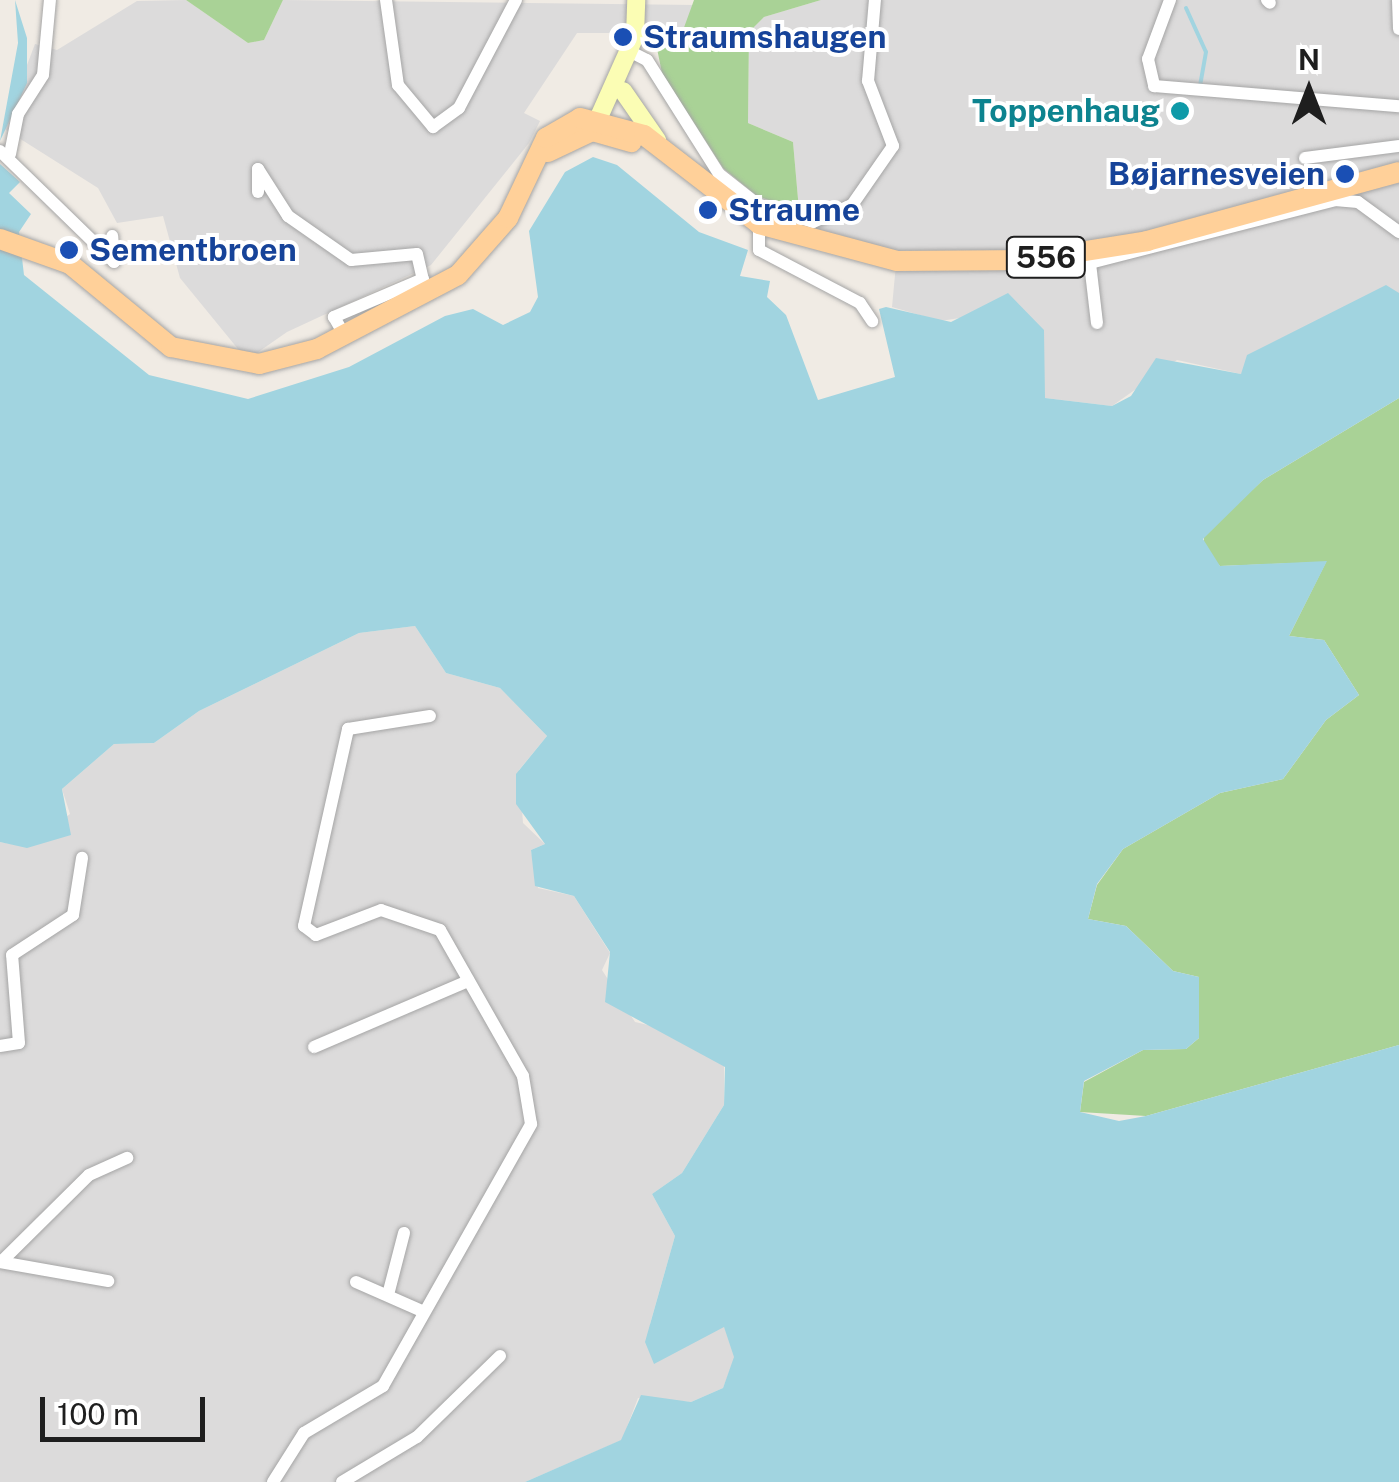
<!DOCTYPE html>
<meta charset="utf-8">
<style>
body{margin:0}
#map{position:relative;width:1399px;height:1482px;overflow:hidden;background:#f0ebe4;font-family:"Public Sans",sans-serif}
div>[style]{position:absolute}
.residential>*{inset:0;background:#dcdbdb}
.forest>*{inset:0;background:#a9d296}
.water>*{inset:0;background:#a1d4e0}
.stream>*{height:4px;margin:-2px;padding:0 2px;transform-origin:2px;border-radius:2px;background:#a1d4e0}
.roads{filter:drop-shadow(0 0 2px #a5a5a5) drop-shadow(0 0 2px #a5a5a5)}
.street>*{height:12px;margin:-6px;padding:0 6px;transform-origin:6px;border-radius:6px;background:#fff}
.secondary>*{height:18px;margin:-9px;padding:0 9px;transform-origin:9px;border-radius:9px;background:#fbfdb4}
.primary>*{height:20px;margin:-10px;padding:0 10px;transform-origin:10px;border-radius:10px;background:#ffd099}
.dots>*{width:28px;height:28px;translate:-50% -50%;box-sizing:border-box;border:5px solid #fff;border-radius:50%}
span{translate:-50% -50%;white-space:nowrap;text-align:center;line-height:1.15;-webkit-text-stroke:8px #fff;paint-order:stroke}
.shield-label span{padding:2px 8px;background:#fff;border:2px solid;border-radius:8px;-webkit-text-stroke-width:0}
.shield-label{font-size:30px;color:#1e1e1e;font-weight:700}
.transit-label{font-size:32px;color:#164399;font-weight:700}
.left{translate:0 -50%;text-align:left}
.right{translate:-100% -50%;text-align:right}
.culture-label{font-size:32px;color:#0d838f;font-weight:700}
.north{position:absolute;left:1259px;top:40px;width:100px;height:100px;-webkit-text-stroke:8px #fff;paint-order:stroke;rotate:0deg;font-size:28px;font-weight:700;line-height:40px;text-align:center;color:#1e1e1e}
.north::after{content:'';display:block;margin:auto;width:35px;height:45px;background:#1e1e1e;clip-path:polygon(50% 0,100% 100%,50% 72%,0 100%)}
.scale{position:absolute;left:40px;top:1397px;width:165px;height:45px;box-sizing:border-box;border:5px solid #1e1e1e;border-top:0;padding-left:12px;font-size:30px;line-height:35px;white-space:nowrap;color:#1e1e1e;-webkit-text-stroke:8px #fff;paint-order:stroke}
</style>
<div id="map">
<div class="residential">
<i style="clip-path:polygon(186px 0,248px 43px,264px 40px,283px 0,695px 5px,682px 33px,577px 33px,524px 113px,540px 121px,529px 143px,431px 265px,287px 332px,247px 360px,180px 278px,163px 216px,117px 223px,98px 188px,3px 128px,35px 44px,57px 50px,137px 1px)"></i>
<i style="clip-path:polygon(821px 0,1399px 0,1399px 293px,1241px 374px,1177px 360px,1112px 406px,1045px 398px,973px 316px,940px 321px,892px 307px,896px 264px,787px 235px,799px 210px,793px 142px,748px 123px,749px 32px,764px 17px)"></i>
<i style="clip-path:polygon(415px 626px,446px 673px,500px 688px,547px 736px,519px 770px,523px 823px,545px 844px,531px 850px,538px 888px,574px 896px,610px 953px,602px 970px,635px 1022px,674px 1031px,724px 1065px,724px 1105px,682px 1173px,652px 1194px,675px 1236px,650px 1324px,679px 1344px,724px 1326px,735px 1357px,723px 1388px,691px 1402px,638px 1398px,622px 1440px,525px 1482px,0 1482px,0 842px,27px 847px,70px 814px,62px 789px,114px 744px,154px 743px,199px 711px,359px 633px)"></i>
</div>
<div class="forest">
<i style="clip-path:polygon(186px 0,283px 0,264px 40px,248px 43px)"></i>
<i style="clip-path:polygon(694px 0,821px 0,764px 17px,749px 32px,748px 123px,793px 142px,799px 210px,757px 196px,723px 168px,662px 73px,654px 34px,682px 33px)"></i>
<i style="clip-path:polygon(1399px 398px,1399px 1045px,1146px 1116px,1080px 1112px,1084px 1082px,1143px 1050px,1186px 1049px,1199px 1038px,1199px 977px,1173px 971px,1126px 926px,1088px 919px,1097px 885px,1123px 849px,1220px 793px,1283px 779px,1326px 720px,1359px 695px,1324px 640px,1289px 636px,1326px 562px,1220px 566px,1204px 552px,1204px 535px,1263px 480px)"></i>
</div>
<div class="water">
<i style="clip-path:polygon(15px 0,27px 38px,27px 83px,0 141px,18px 43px)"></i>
<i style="clip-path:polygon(593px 157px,617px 165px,699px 232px,748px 250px,740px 276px,770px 281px,767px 297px,786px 315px,818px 400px,895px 377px,879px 309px,886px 307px,951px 322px,1008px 293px,1044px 330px,1045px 398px,1112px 406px,1131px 396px,1156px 358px,1241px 374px,1247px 355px,1386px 285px,1399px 293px,1399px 398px,1263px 480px,1203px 539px,1220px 566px,1327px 561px,1289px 636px,1324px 640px,1359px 695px,1326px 720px,1283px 779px,1220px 793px,1123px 849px,1097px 884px,1088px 919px,1126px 926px,1173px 971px,1199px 977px,1199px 1038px,1186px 1049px,1143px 1050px,1084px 1081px,1080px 1112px,1119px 1121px,1146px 1116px,1399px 1045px,1399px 1482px,525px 1482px,621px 1440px,641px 1395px,691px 1402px,723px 1388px,734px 1357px,724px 1327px,654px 1364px,645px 1342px,675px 1236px,652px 1194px,682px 1173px,724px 1105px,725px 1067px,605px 1002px,610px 952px,574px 896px,535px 886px,531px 850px,545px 844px,516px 804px,516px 774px,547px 736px,500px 688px,446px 673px,415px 626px,359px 633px,199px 711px,154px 743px,114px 744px,62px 789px,71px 835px,27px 848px,0 842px,0 164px,20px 182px,9px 193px,31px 214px,19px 232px,24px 275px,149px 375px,248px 399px,349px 367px,445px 316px,473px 309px,503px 325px,530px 312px,538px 297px,529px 231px,565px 172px)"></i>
</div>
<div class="stream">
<i style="left:1186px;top:8px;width:48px;rotate:65.6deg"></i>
<i style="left:1206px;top:52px;width:36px;rotate:100deg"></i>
</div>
<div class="roads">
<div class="street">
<i style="left:386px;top:0;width:86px;rotate:82deg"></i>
<i style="left:398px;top:85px;width:55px;rotate:50.2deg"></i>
<i style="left:433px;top:127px;width:32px;rotate:-36deg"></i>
<i style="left:459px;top:108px;width:122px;rotate:-62.2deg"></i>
<i style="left:1170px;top:0;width:63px;rotate:110.4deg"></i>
<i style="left:1148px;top:59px;width:28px;rotate:77deg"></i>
<i style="left:1154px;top:86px;width:246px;rotate:4.7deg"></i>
<i style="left:1267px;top:0;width:4px;rotate:45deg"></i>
<i style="left:1398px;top:0;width:29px;rotate:88deg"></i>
<i style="left:629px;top:51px;width:20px;rotate:27deg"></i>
<i style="left:647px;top:60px;width:135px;rotate:57.7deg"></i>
<i style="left:719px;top:174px;width:48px;rotate:38.3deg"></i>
<i style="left:757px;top:204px;width:59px;rotate:17.8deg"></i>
<i style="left:813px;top:222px;width:43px;rotate:-23.6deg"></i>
<i style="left:852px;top:205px;width:72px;rotate:-55.2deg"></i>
<i style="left:893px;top:146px;width:70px;rotate:-111deg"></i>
<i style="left:868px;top:81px;width:81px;rotate:-85.1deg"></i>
<i style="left:0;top:151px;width:159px;rotate:44.2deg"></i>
<i style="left:114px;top:262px;width:26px;rotate:-94deg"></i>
<i style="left:10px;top:154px;width:41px;rotate:-78.7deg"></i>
<i style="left:18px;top:114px;width:46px;rotate:-57.3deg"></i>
<i style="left:43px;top:75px;width:75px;rotate:-84.7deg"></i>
<i style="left:1305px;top:158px;width:95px;rotate:-7.3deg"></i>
<i style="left:258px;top:192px;width:23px;rotate:-90deg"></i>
<i style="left:258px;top:169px;width:56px;rotate:57.4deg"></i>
<i style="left:288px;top:216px;width:77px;rotate:34.9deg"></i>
<i style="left:351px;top:260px;width:66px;rotate:-5.2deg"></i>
<i style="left:417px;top:254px;width:26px;rotate:77deg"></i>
<i style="left:423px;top:279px;width:97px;rotate:156.9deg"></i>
<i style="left:334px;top:317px;width:22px;rotate:60deg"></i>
<i style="left:759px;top:224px;width:26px;rotate:90deg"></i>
<i style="left:759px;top:250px;width:114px;rotate:27.7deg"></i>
<i style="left:860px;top:303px;width:22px;rotate:56deg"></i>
<i style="left:1097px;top:323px;width:60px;rotate:-96.7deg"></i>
<i style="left:1090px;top:263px;width:253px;rotate:-14.4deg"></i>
<i style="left:1335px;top:200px;width:23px;rotate:5deg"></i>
<i style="left:1358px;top:202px;width:51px;rotate:36.2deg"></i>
<i style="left:0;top:1046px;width:19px;rotate:-9deg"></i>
<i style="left:19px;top:1043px;width:88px;rotate:-94.5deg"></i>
<i style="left:12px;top:955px;width:73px;rotate:-33.3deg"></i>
<i style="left:73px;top:915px;width:58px;rotate:-81deg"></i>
<i style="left:314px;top:1047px;width:168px;rotate:-23.2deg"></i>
<i style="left:2px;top:1261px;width:122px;rotate:-44.7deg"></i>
<i style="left:89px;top:1175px;width:42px;rotate:-24.1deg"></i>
<i style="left:0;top:1262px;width:110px;rotate:10deg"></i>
<i style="left:356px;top:1282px;width:72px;rotate:23.7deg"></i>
<i style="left:389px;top:1291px;width:60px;rotate:-75.5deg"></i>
<i style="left:273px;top:1482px;width:58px;rotate:-57.7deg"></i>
<i style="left:304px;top:1433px;width:92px;rotate:-30.7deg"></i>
<i style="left:383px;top:1386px;width:301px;rotate:-60.5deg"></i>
<i style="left:531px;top:1124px;width:49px;rotate:-99.5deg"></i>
<i style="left:523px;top:1076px;width:168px;rotate:-119.6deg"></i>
<i style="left:440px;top:930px;width:62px;rotate:-161.3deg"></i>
<i style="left:381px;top:910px;width:70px;rotate:159deg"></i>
<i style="left:316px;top:935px;width:15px;rotate:-143deg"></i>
<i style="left:304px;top:926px;width:202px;rotate:-77.4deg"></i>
<i style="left:348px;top:729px;width:83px;rotate:-9deg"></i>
<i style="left:342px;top:1482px;width:87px;rotate:-31deg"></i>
<i style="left:417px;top:1437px;width:116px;rotate:-44.3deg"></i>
</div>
<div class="secondary">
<i style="left:623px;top:91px;width:60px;rotate:55.2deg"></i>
<i style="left:606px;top:132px;width:17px;rotate:-115deg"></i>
<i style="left:599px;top:117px;width:89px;rotate:-66deg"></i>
<i style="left:635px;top:36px;width:36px;rotate:-88deg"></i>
</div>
<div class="primary">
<i style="left:548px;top:152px;width:49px;rotate:-25.5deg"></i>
<i style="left:592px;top:131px;width:41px;rotate:15.8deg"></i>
<i style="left:0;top:239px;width:74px;rotate:19.7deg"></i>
<i style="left:70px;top:264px;width:131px;rotate:39.4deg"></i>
<i style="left:171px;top:347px;width:90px;rotate:10.9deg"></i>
<i style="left:259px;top:364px;width:60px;rotate:-14.5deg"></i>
<i style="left:317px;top:349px;width:159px;rotate:-27.7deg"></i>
<i style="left:458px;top:275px;width:76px;rotate:-48.7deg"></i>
<i style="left:508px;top:218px;width:89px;rotate:-64.6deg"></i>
<i style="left:546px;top:138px;width:39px;rotate:-30deg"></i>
<i style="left:580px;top:118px;width:66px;rotate:14.9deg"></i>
<i style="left:644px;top:135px;width:145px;rotate:37.7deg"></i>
<i style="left:759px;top:224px;width:143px;rotate:15deg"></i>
<i style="left:897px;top:261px;width:132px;rotate:-0.4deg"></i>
<i style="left:1029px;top:260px;width:120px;rotate:-9.1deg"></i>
<i style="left:1147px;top:241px;width:261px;rotate:-15.3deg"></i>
</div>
</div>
<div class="dots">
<i style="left:623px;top:37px;background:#1a4fb4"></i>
<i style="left:1180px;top:111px;background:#0f9aa8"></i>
<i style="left:1345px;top:174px;background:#1a4fb4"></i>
<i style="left:708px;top:210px;background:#1a4fb4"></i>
<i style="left:69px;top:250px;background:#1a4fb4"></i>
</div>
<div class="shield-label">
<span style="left:1046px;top:257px">556</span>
</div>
<div class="transit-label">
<span class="left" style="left:643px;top:37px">Straumshaugen</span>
<span class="right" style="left:1325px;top:174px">Bøjarnesveien</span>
<span class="left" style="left:728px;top:210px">Straume</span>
<span class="left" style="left:89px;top:250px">Sementbroen</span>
</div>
<div class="culture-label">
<span class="right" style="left:1160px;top:111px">Toppenhaug</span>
</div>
<div class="north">N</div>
<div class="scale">100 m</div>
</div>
